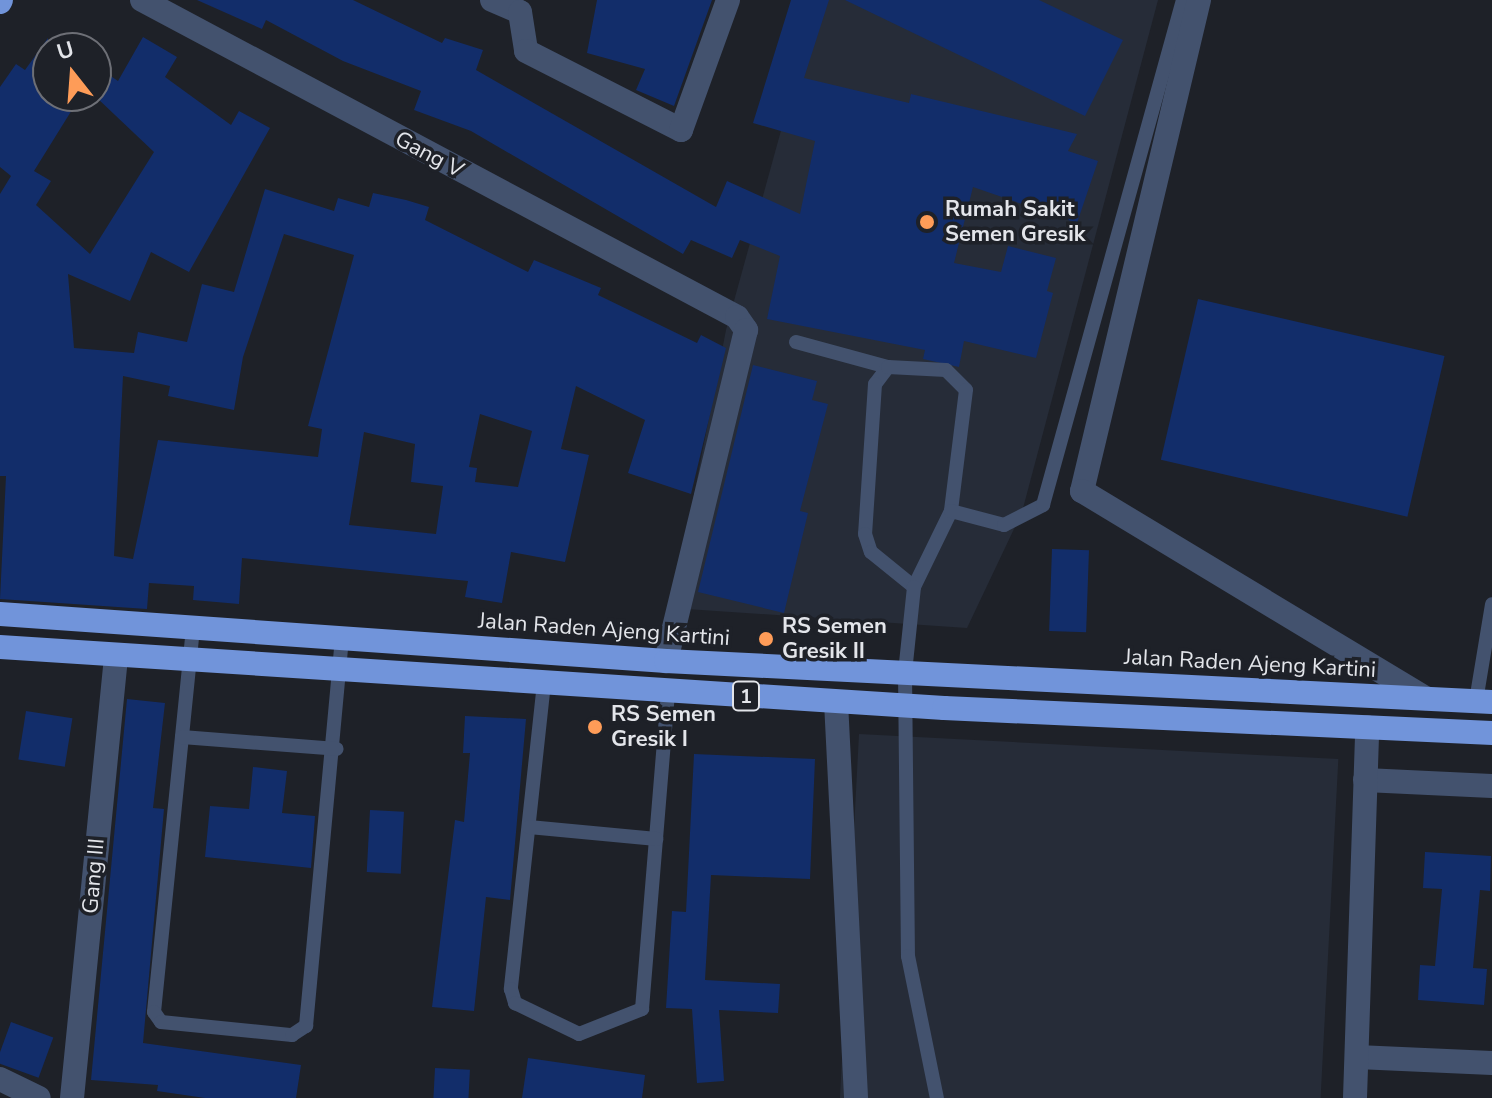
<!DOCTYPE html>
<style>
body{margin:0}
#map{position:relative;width:1492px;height:1098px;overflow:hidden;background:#1e2128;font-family:"Nunito Sans",sans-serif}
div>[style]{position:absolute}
.built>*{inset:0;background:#262c38;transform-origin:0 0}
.building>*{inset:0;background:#122d6a;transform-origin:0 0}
.lane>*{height:14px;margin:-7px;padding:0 7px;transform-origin:7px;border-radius:7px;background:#43526e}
.street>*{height:24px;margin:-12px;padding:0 12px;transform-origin:12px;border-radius:12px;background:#43526e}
.highway>*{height:24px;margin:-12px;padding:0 12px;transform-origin:12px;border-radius:12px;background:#7194da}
.dots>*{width:22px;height:22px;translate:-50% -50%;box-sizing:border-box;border:4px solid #1e2128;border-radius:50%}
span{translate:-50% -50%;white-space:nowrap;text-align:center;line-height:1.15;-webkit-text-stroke:7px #1e2128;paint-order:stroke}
.shield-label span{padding:2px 6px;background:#1e2128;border:2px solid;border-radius:6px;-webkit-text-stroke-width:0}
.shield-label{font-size:20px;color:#e3e5ea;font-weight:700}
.street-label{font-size:22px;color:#e3e5ea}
.poi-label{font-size:22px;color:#e3e5ea;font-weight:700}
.left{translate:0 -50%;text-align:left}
.north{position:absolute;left:32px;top:32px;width:80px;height:80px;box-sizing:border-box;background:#1e2128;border:2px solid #6d6f76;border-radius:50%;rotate:343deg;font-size:22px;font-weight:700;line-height:32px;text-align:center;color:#e3e5ea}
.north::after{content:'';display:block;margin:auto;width:28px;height:36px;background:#fe9c58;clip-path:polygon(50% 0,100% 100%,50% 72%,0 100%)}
</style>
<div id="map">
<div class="built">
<i style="clip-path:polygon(817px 0,1158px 0,1022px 512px,967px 628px,672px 608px,726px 330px)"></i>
<i style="left:859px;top:734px;width:480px;height:365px;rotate:3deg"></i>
</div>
<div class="building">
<i style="clip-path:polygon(197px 0,353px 0,442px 43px,445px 38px,483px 50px,476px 70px,716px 207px,727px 181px,800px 214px,815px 141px,753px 123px,791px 0,829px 0,804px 78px,909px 103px,911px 94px,1077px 134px,1068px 151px,1098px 161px,1077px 223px,973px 187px,954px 263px,1001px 272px,1008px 246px,1056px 258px,1047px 291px,1053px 293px,1036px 358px,964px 341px,959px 367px,923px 359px,925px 350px,767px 319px,780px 256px,740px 240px,732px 258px,691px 240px,683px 254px,471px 131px,414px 110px,421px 91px,343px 61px,266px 20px,262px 29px)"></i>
<i style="clip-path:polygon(597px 0,712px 0,674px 106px,636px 90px,645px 69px,587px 53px)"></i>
<i style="clip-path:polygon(845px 0,1039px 0,1123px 40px,1085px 116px)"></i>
<i style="clip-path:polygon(evenodd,143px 37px,177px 57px,165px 77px,231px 125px,239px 111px,270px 128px,189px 272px,151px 252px,130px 301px,68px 274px,74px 348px,134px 353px,138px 332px,187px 342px,202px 284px,234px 292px,265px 189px,334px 211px,338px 198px,369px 207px,373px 193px,406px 200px,429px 207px,425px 220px,528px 272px,534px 260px,601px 288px,598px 295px,697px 343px,701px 335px,726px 348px,691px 494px,628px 473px,645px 420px,576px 386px,561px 449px,589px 455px,565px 562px,511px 552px,502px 603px,465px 597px,468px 581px,242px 558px,239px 604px,193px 600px,194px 586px,149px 583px,147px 609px,0 599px,6px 476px,0 476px,0 194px,11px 176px,0 167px,0 87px,16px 64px,25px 70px,48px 38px,48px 96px,75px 105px,34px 171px,51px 181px,36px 205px,90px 254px,154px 152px,96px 97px,96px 66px,118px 81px,143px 37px,284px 234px,354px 255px,308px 426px,322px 429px,318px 457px,158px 440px,133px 559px,114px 556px,123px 376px,170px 386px,168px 396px,234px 410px,243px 357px,284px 234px,143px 37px,480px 414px,532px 431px,518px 487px,475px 482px,477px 468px,469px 467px,480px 414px,143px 37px,364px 432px,415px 444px,411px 482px,443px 486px,436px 534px,349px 525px,364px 432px)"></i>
<i style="left:1198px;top:299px;width:253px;height:165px;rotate:13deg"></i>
<i style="clip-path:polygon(753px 365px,817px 381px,812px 400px,828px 404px,800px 511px,808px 513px,784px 613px,698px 592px)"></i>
<i style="left:1052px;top:549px;width:37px;height:82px;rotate:2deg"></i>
<i style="clip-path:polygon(127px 699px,165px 703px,153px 808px,164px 809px,143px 1043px,301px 1065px,296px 1098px,205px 1098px,157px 1091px,158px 1085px,91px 1080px)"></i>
<i style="left:26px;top:711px;width:47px;height:49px;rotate:9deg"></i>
<i style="clip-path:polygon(465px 716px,526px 719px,510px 900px,486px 897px,474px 1011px,432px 1007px,455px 820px,464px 822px,470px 753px,463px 753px)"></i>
<i style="clip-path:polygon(694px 754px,815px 759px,810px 879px,711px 875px,705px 980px,780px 984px,778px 1013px,719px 1010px,724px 1081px,697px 1083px,692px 1009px,666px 1008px,672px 911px,686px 912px)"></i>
<i style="clip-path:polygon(253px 767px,287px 771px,282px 813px,315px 816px,311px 868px,205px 857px,210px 806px,249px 809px)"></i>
<i style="left:370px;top:810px;width:34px;height:62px;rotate:3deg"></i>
<i style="clip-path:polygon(1425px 852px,1491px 856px,1490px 891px,1480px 890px,1473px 968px,1487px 969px,1484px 1005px,1418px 1000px,1420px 965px,1435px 966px,1442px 889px,1423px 888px)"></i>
<i style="left:11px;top:1022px;width:45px;height:43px;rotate:20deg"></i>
<i style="clip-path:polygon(528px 1058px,645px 1075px,642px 1098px,522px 1098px)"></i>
<i style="left:435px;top:1068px;width:35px;height:30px;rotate:3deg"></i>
</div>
<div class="lane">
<i style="left:796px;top:342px;width:95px;rotate:15.2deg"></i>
<i style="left:888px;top:367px;width:21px;rotate:127deg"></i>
<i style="left:875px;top:384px;width:150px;rotate:93.8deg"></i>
<i style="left:865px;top:534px;width:19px;rotate:72deg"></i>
<i style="left:871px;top:552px;width:55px;rotate:39.1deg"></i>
<i style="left:888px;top:367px;width:58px;rotate:3deg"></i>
<i style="left:946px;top:370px;width:28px;rotate:45deg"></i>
<i style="left:966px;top:390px;width:122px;rotate:97.1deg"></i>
<i style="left:951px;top:511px;width:85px;rotate:116deg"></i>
<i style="left:914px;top:587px;width:86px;rotate:96deg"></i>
<i style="left:905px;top:673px;width:283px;rotate:89.4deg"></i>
<i style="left:908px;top:956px;width:145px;rotate:78.5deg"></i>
<i style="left:951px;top:511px;width:55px;rotate:14.8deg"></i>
<i style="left:1004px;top:525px;width:44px;rotate:-27.1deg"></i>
<i style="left:1043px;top:505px;width:524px;rotate:-74.51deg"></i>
<i style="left:193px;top:628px;width:386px;rotate:95.8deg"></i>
<i style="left:154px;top:1012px;width:12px;rotate:55deg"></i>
<i style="left:161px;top:1022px;width:132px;rotate:5.7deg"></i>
<i style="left:292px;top:1035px;width:17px;rotate:-33deg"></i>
<i style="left:306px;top:1026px;width:390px;rotate:-84.7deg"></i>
<i style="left:544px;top:683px;width:308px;rotate:96.2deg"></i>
<i style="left:511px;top:989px;width:15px;rotate:74deg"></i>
<i style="left:515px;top:1003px;width:71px;rotate:25.8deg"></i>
<i style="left:579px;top:1034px;width:68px;rotate:-21.6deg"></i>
<i style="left:642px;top:1009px;width:319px;rotate:-85.3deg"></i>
<i style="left:1476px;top:701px;width:98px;rotate:-80.6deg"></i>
<i style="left:182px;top:737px;width:155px;rotate:4.4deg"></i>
<i style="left:529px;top:827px;width:128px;rotate:5.4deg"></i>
</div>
<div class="street">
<i style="left:142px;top:0;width:674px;rotate:28.05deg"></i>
<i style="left:737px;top:317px;width:16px;rotate:55deg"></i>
<i style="left:746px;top:330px;width:341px;rotate:103.6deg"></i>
<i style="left:492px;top:0;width:30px;rotate:23deg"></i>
<i style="left:520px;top:12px;width:39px;rotate:81deg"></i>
<i style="left:526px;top:51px;width:174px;rotate:27deg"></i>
<i style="left:681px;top:130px;width:138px;rotate:-70.1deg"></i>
<i style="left:1199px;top:0;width:505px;rotate:103.4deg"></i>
<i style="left:1082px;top:491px;width:401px;rotate:31.1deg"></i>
<i style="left:836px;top:702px;width:397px;rotate:87.1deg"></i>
<i style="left:1365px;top:780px;width:127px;rotate:2.7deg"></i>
<i style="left:1357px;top:1057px;width:135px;rotate:2.5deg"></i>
<i style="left:0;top:1079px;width:43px;rotate:26deg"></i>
<i style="left:72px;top:1098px;width:445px;rotate:-84.3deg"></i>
<i style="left:1355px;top:1098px;width:371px;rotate:-88.1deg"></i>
</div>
<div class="highway">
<i style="left:0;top:2px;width:2px;rotate:-63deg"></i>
<i style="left:0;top:614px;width:668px;rotate:4.04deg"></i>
<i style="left:666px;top:661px;width:827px;rotate:2.84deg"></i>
<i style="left:0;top:647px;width:946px;rotate:3.7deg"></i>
<i style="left:944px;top:708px;width:549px;rotate:2.61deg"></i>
</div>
<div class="dots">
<i style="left:927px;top:222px;background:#fe9c58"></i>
<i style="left:766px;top:639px;background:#fe9c58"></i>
<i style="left:595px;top:727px;background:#fe9c58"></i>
</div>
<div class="shield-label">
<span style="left:746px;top:696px">1</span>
</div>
<div class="street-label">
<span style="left:429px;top:155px;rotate:28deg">Gang V</span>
<span style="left:604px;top:630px;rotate:4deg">Jalan Raden Ajeng Kartini</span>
<span style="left:1250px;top:664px;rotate:3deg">Jalan Raden Ajeng Kartini</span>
<span style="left:94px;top:876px;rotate:-85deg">Gang III</span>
</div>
<div class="poi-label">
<span class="left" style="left:945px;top:222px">Rumah Sakit<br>Semen Gresik</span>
<span class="left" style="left:782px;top:639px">RS Semen<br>Gresik II</span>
<span class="left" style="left:611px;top:727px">RS Semen<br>Gresik I</span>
</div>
<div class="north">U</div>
</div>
